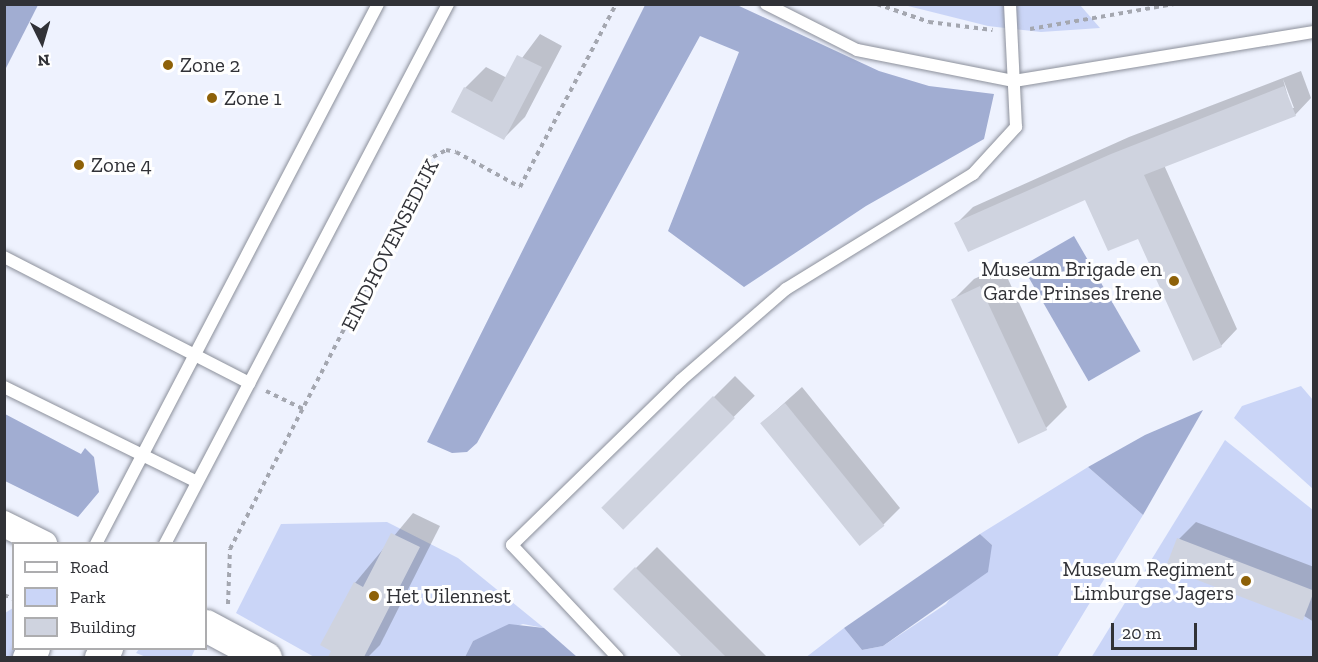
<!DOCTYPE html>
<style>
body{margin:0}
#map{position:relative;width:1318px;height:662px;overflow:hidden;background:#eef2fe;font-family:"Zilla Slab",serif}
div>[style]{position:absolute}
.green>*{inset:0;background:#cad5f7}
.forest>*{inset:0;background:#a1add2;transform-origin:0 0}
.shadow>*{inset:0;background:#0003;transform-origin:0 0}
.building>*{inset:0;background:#cfd3df;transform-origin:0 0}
.path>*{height:4px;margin-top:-2px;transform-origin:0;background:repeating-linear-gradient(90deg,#a4a7b0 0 4.5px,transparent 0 9px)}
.roads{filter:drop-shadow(0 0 2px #8c909b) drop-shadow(0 0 2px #8c909b)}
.service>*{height:12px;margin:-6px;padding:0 6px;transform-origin:6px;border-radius:6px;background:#fff}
.minor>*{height:26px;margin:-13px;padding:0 13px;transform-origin:13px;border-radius:13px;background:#fff}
.tertiary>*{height:32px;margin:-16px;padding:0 16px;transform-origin:16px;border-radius:16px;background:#fff}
.dots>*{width:16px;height:16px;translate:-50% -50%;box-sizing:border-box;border:3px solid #fff;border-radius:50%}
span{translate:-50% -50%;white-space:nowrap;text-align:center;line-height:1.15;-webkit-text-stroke:6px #fff;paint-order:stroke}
.poi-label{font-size:21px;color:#313237}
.left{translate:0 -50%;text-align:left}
.right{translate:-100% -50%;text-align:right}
.street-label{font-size:21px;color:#313237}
.frame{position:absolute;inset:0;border:6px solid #313237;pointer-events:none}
.legend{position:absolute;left:12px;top:542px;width:195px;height:108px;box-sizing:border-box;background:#fff;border:2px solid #adadaf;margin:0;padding:8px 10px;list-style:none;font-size:18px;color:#313237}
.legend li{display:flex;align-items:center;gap:12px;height:30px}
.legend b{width:30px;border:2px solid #adadaf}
.north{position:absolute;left:12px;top:12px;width:60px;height:60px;-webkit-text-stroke:4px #fff;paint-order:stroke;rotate:175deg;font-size:16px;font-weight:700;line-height:24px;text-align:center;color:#313237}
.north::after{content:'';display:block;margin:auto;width:21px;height:27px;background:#313237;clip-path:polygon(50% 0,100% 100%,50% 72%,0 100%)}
.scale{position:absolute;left:1111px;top:623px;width:86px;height:27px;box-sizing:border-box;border:3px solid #313237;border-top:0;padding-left:8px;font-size:18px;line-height:21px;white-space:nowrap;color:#313237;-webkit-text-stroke:4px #fff;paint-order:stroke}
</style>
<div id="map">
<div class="green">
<i style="clip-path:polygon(904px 5px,1080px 5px,1100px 28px,1041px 32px,988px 26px)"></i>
<i style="clip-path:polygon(1301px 386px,1313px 400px,1313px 489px,1234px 418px,1242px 406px)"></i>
<i style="clip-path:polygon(1225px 440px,1313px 510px,1313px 657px,1091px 658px)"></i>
<i style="clip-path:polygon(1088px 467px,1143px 515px,1057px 657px,805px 658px,844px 628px,862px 650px,883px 646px,946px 604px,992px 545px,980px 534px)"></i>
<i style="clip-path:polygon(387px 522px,458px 558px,544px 628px,523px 624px,473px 641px,465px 657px,316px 658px,236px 613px,281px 524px)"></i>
<i style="clip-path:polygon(13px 608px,16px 649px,12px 657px,5px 658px,5px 613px)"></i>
<i style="clip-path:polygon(139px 649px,139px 648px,195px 649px,191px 658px,146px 657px,136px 653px)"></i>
</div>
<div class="forest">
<i style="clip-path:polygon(5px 4px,38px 5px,5px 70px,4px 5px)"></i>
<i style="clip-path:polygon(645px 5px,737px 5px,879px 71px,929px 86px,994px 94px,984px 139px,866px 206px,744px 287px,668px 231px,739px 52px,700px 36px,477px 443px,467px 452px,452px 453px,427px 442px)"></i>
<i style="left:1074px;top:236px;width:133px;height:60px;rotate:60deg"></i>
<i style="clip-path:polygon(1203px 410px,1143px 515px,1088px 467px,1145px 435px)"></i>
<i style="clip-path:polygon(5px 414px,81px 454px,85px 448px,94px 457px,99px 492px,78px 517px,5px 481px)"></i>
<i style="clip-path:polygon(980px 534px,992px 545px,988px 572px,883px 646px,862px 650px,844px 628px)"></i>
<i style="clip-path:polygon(509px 624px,544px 628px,577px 657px,465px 657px,473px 641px)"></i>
</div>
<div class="shadow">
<i style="clip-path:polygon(540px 34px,562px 46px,525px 117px,504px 138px,465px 88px,486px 67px,507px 78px)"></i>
<i style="clip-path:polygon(evenodd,1301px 71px,1311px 98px,1295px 115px,1164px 165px,1237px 329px,1221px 346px,1139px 237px,1086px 198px,956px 224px,973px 207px,1129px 137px,1301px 71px,1283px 79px,1294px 108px,1291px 108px,1283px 79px)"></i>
<i style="clip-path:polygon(1002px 266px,1067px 407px,1046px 428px,953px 300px,974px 279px)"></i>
<i style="left:735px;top:376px;width:28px;height:187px;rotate:45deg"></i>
<i style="clip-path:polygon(802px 387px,900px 508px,883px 525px,762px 423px)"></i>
<i style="clip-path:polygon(413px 513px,440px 526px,380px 645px,367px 658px,344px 658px,322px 645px,355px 583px)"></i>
<i style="clip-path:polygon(1196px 522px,1314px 567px,1314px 622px,1179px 539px)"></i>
<i style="clip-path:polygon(657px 547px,767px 657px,766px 658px,684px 658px,615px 589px)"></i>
</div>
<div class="building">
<i style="clip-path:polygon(517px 55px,542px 67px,504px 140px,451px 112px,464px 87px,492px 102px)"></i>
<i style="clip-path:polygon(1284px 86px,1296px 116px,1144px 175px,1222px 347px,1193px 361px,1138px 239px,1108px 251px,1085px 200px,968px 252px,954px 223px,1111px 154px)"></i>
<i style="left:980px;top:286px;width:159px;height:32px;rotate:65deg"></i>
<i style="left:713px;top:396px;width:31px;height:158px;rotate:45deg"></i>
<i style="left:785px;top:403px;width:158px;height:32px;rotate:51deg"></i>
<i style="clip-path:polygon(391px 533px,420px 547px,364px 657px,328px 657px,331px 651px,320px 645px,354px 582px,363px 587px)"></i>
<i style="left:1177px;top:538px;width:147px;height:32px;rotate:21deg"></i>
<i style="clip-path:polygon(635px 567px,726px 657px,682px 657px,613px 589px)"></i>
</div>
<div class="path">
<i style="left:877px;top:4px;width:55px;rotate:19.1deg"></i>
<i style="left:929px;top:22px;width:64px;rotate:7.1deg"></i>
<i style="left:1030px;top:29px;width:146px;rotate:-9.8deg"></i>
<i style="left:266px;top:391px;width:41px;rotate:25.9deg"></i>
<i style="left:4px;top:595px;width:11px;rotate:22deg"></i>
<i style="left:228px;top:604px;width:55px;rotate:-87.9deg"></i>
<i style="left:230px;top:549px;width:441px;rotate:-62.6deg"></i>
<i style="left:433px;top:157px;width:15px;rotate:-28deg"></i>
<i style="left:446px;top:150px;width:10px;rotate:11deg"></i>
<i style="left:456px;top:152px;width:73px;rotate:28.7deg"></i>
<i style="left:520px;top:187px;width:207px;rotate:-62.3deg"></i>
</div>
<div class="roads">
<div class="service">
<i style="left:766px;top:4px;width:102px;rotate:26.8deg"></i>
<i style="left:857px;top:50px;width:160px;rotate:11.2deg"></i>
<i style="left:1014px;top:81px;width:304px;rotate:-9.3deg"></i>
<i style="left:4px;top:257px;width:276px;rotate:27.2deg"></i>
<i style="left:4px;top:387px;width:215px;rotate:26.2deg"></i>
<i style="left:96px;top:544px;width:609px;rotate:-62.43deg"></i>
<i style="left:165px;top:544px;width:610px;rotate:-62.34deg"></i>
<i style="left:618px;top:658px;width:155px;rotate:-133.2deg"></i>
<i style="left:512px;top:545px;width:236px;rotate:-44.3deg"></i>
<i style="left:681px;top:380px;width:139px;rotate:-40.9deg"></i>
<i style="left:786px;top:289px;width:220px;rotate:-31.6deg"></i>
<i style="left:973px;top:174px;width:64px;rotate:-47.5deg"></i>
<i style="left:1016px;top:127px;width:123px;rotate:-92.8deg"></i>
</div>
<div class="minor">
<i style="left:4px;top:524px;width:45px;rotate:26.6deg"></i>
</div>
<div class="tertiary">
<i style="left:206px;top:626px;width:68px;rotate:28.1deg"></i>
<i style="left:29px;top:658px;width:11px;rotate:-63deg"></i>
<i style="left:101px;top:658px;width:12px;rotate:-59deg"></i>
</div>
</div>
<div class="dots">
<i style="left:168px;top:65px;background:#8e6108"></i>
<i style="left:212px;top:98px;background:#8e6108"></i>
<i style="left:79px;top:165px;background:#8e6108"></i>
<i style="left:1174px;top:281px;background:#8e6108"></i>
<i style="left:1246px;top:581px;background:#8e6108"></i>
<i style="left:374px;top:596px;background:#8e6108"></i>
</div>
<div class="poi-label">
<span class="left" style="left:180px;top:65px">Zone 2</span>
<span class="left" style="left:224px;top:98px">Zone 1</span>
<span class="left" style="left:91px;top:165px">Zone 4</span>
<span class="right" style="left:1162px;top:281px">Museum Brigade en<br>Garde Prinses Irene</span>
<span class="right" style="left:1234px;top:581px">Museum Regiment<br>Limburgse Jagers</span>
<span class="left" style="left:386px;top:596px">Het Uilennest</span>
</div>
<div class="street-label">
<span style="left:390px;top:245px;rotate:-63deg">EINDHOVENSEDIJK</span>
</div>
<div class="frame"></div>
<ul class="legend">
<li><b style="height:8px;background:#fff"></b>Road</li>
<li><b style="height:16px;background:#cad5f7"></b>Park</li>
<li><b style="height:16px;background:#cfd3df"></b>Building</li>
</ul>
<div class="north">N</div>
<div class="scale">20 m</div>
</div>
